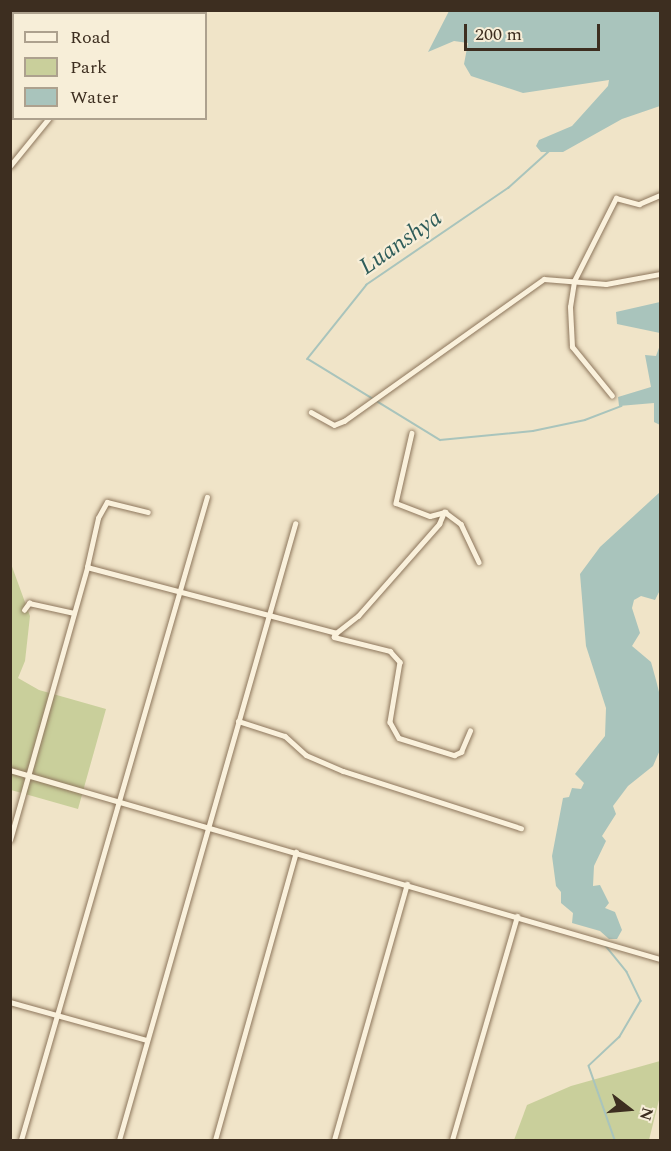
<!DOCTYPE html>
<style>
body{margin:0}
#map{position:relative;width:671px;height:1151px;overflow:hidden;background:#f0e4c8;font-family:Spectral,serif}
div>[style]{position:absolute}
.green>*{inset:0;background:#c9cf9b}
.water>*{inset:0;background:#a9c4bc}
.stream>*{height:1.5px;margin:-0.75px;padding:0 0.75px;transform-origin:0.75px;border-radius:0.75px;background:#a9c4bc}
.roads{filter:drop-shadow(0 0 2px #8d765c) drop-shadow(0 0 2px #8d765c)}
.street>*{height:4.5px;margin:-2.25px;padding:0 2.25px;transform-origin:2.25px;border-radius:2.25px;background:#faf1dc}
span{translate:-50% -50%;white-space:nowrap;text-align:center;line-height:1.15;-webkit-text-stroke:4.5px #f7eed8;paint-order:stroke}
.water-label{font-size:24px;color:#2f5d5a;font-style:italic}
.frame{position:absolute;inset:0;border:12px solid #3d2e20;pointer-events:none}
.legend{position:absolute;left:12px;top:12px;width:195px;height:108px;box-sizing:border-box;background:#f7eed8;border:2px solid #ada18e;margin:0;padding:8px 10px;list-style:none;font-size:18px;color:#3d2e20}
.legend li{display:flex;align-items:center;gap:12px;height:30px}
.legend b{width:30px;border:2px solid #ada18e}
.north{position:absolute;left:599px;top:1079px;width:60px;height:60px;-webkit-text-stroke:4px #f7eed8;paint-order:stroke;rotate:106deg;font-size:16px;font-weight:700;line-height:24px;text-align:center;color:#3d2e20}
.north::after{content:'';display:block;margin:auto;width:21px;height:27px;background:#3d2e20;clip-path:polygon(50% 0,100% 100%,50% 72%,0 100%)}
.scale{position:absolute;left:464px;top:24px;width:136px;height:27px;box-sizing:border-box;border:3px solid #3d2e20;border-top:0;padding-left:8px;font-size:18px;line-height:21px;white-space:nowrap;color:#3d2e20;-webkit-text-stroke:4px #f7eed8;paint-order:stroke}
</style>
<div id="map">
<div class="green">
<i style="clip-path:polygon(10px 561px,30px 616px,25px 661px,18px 678px,39px 690px,106px 709px,78px 809px,11px 790px)"></i>
<i style="clip-path:polygon(660px 1061px,660px 1096px,649px 1140px,514px 1140px,527px 1105px,571px 1086px)"></i>
</div>
<div class="water">
<i style="clip-path:polygon(449px 11px,660px 11px,660px 106px,622px 119px,563px 152px,541px 152px,536px 146px,539px 140px,572px 126px,608px 86px,609px 80px,523px 93px,471px 76px,464px 64px,468px 43px,454px 41px,428px 52px)"></i>
<i style="clip-path:polygon(660px 302px,660px 333px,617px 324px,616px 312px)"></i>
<i style="clip-path:polygon(660px 345px,660px 425px,654px 422px,654px 403px,619px 406px,618px 397px,651px 387px,645px 355px,656px 356px)"></i>
<i style="clip-path:polygon(660px 492px,660px 590px,655px 600px,641px 596px,634px 600px,632px 608px,640px 633px,632px 646px,651px 662px,656px 680px,660px 696px,660px 750px,653px 766px,628px 786px,613px 806px,616px 814px,602px 836px,606px 841px,594px 866px,593px 886px,600px 885px,609px 903px,605px 908px,615px 912px,622px 930px,617px 939px,609px 939px,600px 931px,572px 923px,573px 913px,561px 903px,561px 892px,556px 886px,552px 856px,563px 798px,569px 797px,572px 788px,581px 789px,584px 783px,575px 774px,605px 736px,606px 708px,586px 646px,580px 574px,600px 547px)"></i>
</div>
<div class="stream">
<i style="left:549px;top:152px;width:54px;rotate:138deg"></i>
<i style="left:509px;top:188px;width:172px;rotate:145.7deg"></i>
<i style="left:367px;top:285px;width:95px;rotate:128.6deg"></i>
<i style="left:308px;top:359px;width:155px;rotate:31.5deg"></i>
<i style="left:440px;top:440px;width:93px;rotate:-5.5deg"></i>
<i style="left:533px;top:431px;width:53px;rotate:-11.9deg"></i>
<i style="left:585px;top:420px;width:39px;rotate:-21deg"></i>
<i style="left:606px;top:946px;width:33px;rotate:51deg"></i>
<i style="left:627px;top:972px;width:32px;rotate:64deg"></i>
<i style="left:641px;top:1001px;width:42px;rotate:120.3deg"></i>
<i style="left:620px;top:1037px;width:42px;rotate:136.9deg"></i>
<i style="left:589px;top:1066px;width:78px;rotate:70.6deg"></i>
</div>
<div class="roads">
<div class="street">
<i style="left:131px;top:14px;width:5px;rotate:-53deg"></i>
<i style="left:10px;top:166px;width:62px;rotate:-50.9deg"></i>
<i style="left:612px;top:396px;width:63px;rotate:-129.2deg"></i>
<i style="left:572px;top:347px;width:40px;rotate:-92.9deg"></i>
<i style="left:570px;top:307px;width:26px;rotate:-81deg"></i>
<i style="left:574px;top:281px;width:93px;rotate:-63.2deg"></i>
<i style="left:616px;top:198px;width:24px;rotate:15deg"></i>
<i style="left:639px;top:204px;width:23px;rotate:-23deg"></i>
<i style="left:311px;top:412px;width:26px;rotate:29deg"></i>
<i style="left:334px;top:425px;width:11px;rotate:-22deg"></i>
<i style="left:344px;top:421px;width:245px;rotate:-35.4deg"></i>
<i style="left:544px;top:279px;width:62px;rotate:4.6deg"></i>
<i style="left:606px;top:284px;width:55px;rotate:-10.5deg"></i>
<i style="left:412px;top:433px;width:72px;rotate:102.9deg"></i>
<i style="left:396px;top:503px;width:36px;rotate:21deg"></i>
<i style="left:430px;top:516px;width:16px;rotate:-15deg"></i>
<i style="left:445px;top:512px;width:20px;rotate:37deg"></i>
<i style="left:461px;top:524px;width:42px;rotate:64.7deg"></i>
<i style="left:87px;top:567px;width:50px;rotate:-77.3deg"></i>
<i style="left:98px;top:518px;width:18px;rotate:-61deg"></i>
<i style="left:107px;top:502px;width:42px;rotate:13.7deg"></i>
<i style="left:24px;top:610px;width:9px;rotate:-54deg"></i>
<i style="left:29px;top:603px;width:46px;rotate:12.5deg"></i>
<i style="left:336px;top:633px;width:4px;rotate:117deg"></i>
<i style="left:334px;top:637px;width:58px;rotate:14deg"></i>
<i style="left:390px;top:651px;width:15px;rotate:48deg"></i>
<i style="left:400px;top:662px;width:61px;rotate:99.5deg"></i>
<i style="left:390px;top:722px;width:18px;rotate:61deg"></i>
<i style="left:399px;top:738px;width:58px;rotate:17.2deg"></i>
<i style="left:454px;top:755px;width:8px;rotate:-23deg"></i>
<i style="left:461px;top:752px;width:23px;rotate:-67deg"></i>
<i style="left:238px;top:721px;width:49px;rotate:17.7deg"></i>
<i style="left:285px;top:736px;width:28px;rotate:42deg"></i>
<i style="left:306px;top:755px;width:40px;rotate:23.4deg"></i>
<i style="left:343px;top:771px;width:187px;rotate:17.8deg"></i>
<i style="left:10px;top:770px;width:677px;rotate:16.21deg"></i>
<i style="left:10px;top:840px;width:284px;rotate:-74.2deg"></i>
<i style="left:87px;top:567px;width:258px;rotate:14.8deg"></i>
<i style="left:336px;top:633px;width:28px;rotate:-38deg"></i>
<i style="left:358px;top:616px;width:123px;rotate:-48.6deg"></i>
<i style="left:439px;top:524px;width:13px;rotate:-67deg"></i>
<i style="left:10px;top:1002px;width:142px;rotate:15.5deg"></i>
<i style="left:21px;top:1140px;width:669px;rotate:-73.87deg"></i>
<i style="left:119px;top:1140px;width:641px;rotate:-74.05deg"></i>
<i style="left:215px;top:1140px;width:299px;rotate:-74.3deg"></i>
<i style="left:334px;top:1140px;width:266px;rotate:-74.1deg"></i>
<i style="left:452px;top:1140px;width:233px;rotate:-73.8deg"></i>
</div>
</div>
<div class="water-label">
<span style="left:401px;top:243px;rotate:-35deg">Luanshya</span>
</div>
<div class="frame"></div>
<ul class="legend">
<li><b style="height:8px;background:#faf1dc"></b>Road</li>
<li><b style="height:16px;background:#c9cf9b"></b>Park</li>
<li><b style="height:16px;background:#a9c4bc"></b>Water</li>
</ul>
<div class="north">N</div>
<div class="scale">200 m</div>
</div>
